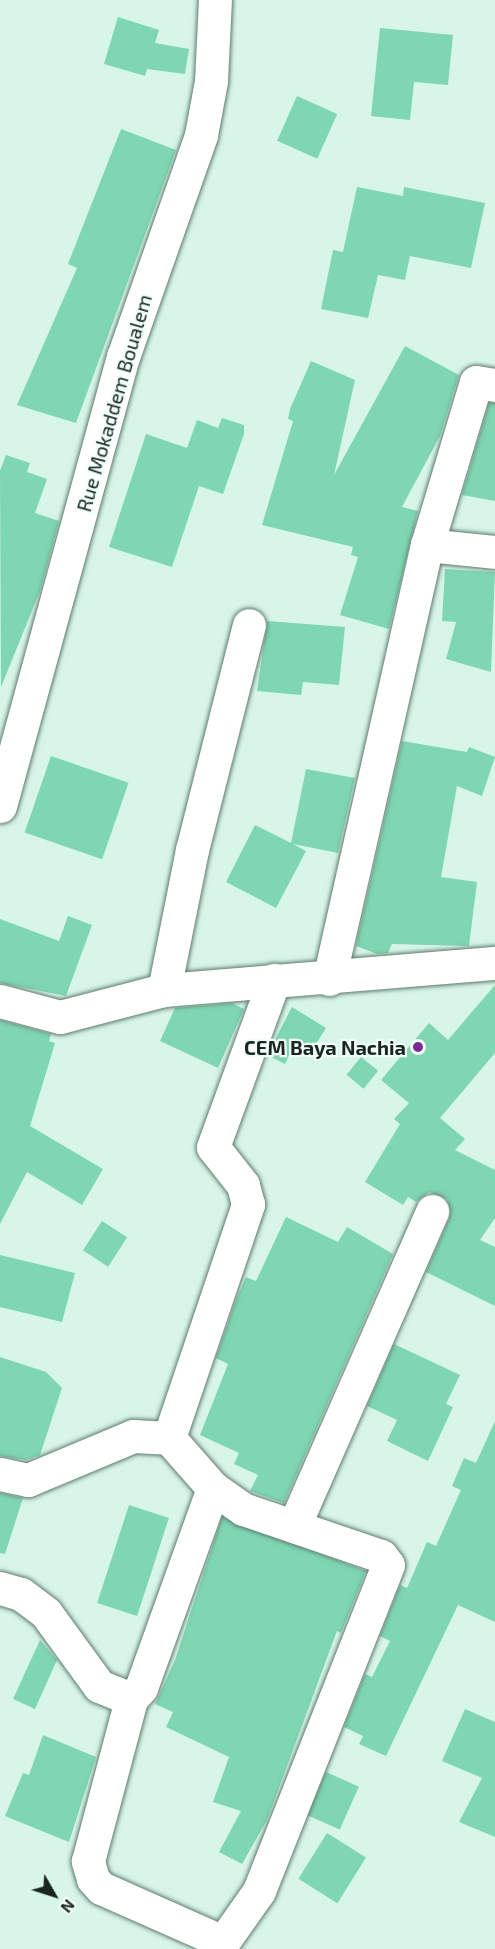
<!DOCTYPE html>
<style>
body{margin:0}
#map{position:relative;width:495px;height:1949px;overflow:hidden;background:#d7f6e8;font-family:"Exo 2",sans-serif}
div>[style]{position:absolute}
.building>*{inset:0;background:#7fd6b3;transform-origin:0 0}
.roads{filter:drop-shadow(0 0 2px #5f7b6e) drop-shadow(0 0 2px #5f7b6e)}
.minor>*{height:33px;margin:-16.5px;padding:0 16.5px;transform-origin:16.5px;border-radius:16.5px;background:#fff}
.dots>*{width:16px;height:16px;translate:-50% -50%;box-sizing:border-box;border:3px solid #f2fef8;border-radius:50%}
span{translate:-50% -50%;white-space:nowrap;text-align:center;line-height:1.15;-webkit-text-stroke:4.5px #f2fef8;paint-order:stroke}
.street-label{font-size:20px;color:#192520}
.poi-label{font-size:20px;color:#192520;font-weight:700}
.right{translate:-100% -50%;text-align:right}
.north{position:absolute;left:24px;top:1865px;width:60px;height:60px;-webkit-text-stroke:4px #f2fef8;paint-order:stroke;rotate:129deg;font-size:16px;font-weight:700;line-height:24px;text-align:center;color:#192520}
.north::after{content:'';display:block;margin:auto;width:21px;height:27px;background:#192520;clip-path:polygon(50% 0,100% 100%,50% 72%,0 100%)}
</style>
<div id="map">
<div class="building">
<i style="clip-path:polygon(118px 17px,159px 30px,155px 43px,189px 49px,185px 74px,147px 69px,145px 76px,104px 64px)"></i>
<i style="clip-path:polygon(380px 28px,453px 35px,448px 85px,414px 82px,410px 120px,371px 116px)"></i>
<i style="left:297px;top:96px;width:44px;height:49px;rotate:24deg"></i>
<i style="clip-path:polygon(121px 129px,176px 150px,76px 423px,17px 405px,77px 268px,68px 264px)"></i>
<i style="clip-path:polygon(357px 187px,403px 196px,404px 187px,485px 203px,471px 268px,410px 256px,405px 280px,378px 275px,368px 318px,321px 309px,333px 250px,343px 252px)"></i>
<i style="clip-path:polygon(405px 346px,459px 375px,440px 436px,402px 507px,418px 511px,389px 629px,340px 615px,358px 557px,351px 555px,353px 547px,262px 525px,293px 421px,288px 419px,290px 409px,311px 361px,355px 380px,334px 475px)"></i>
<i style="clip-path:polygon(489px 403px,495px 403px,495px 501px,462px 495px)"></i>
<i style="clip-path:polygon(222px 418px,244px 425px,244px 434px,223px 494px,199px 486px,172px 567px,109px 547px,146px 434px,187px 448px,197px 420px,218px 428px)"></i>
<i style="clip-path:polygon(6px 455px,30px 463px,27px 472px,47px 479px,35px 513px,59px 521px,40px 591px,1px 687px,0 471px)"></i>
<i style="clip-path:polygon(445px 569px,495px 572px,491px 672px,446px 659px,456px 622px,442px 621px)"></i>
<i style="clip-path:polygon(267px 621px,345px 627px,339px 685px,303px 682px,301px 695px,257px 691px)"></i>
<i style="clip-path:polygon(402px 741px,467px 752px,469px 747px,495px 757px,482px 796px,457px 786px,441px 877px,477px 882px,469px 946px,392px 944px,388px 953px,377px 954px,356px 946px)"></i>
<i style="left:51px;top:756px;width:82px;height:81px;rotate:19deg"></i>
<i style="clip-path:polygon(306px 769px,355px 778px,338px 853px,293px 844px,306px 851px,276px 908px,226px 882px,255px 825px,291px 843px)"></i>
<i style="clip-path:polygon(68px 916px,92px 925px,66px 996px,0 983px,0 919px,59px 941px)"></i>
<i style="clip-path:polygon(495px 985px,495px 1053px,440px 1118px,465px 1139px,455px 1150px,495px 1170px,495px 1218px,480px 1240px,495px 1247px,495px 1306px,426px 1272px,449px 1219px,447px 1199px,429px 1192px,416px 1202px,408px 1197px,403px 1205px,365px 1182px,400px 1124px,394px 1119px,409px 1103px,381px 1080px,429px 1023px,448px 1040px)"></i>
<i style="clip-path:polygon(232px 1003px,244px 1009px,218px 1068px,160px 1041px,175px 1008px)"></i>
<i style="clip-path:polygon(292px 1007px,326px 1028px,307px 1058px,292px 1049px,285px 1064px,267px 1055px)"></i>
<i style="clip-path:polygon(0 1020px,51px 1034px,49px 1041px,55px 1043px,30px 1126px,103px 1169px,82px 1205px,27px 1172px,0 1224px)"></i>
<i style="left:361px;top:1057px;width:22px;height:23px;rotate:39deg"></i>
<i style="clip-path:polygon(286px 1217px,338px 1242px,347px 1227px,393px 1254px,284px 1503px,250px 1491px,258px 1475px,234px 1464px,239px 1453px,200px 1435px,228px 1364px,216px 1358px,236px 1300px,246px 1277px,256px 1281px)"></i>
<i style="left:102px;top:1221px;width:30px;height:35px;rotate:33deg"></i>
<i style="clip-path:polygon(0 1255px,75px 1273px,62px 1322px,0 1307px)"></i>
<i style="clip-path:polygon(394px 1344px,460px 1375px,446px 1404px,453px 1407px,428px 1461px,387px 1441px,397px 1420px,367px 1406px)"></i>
<i style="clip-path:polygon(0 1357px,46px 1372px,62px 1388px,40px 1455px,26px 1460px,0 1456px)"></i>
<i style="clip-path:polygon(495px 1421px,495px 1622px,458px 1605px,386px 1756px,359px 1744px,363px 1736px,344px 1727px,365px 1674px,372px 1677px,390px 1641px,380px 1636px,400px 1585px,407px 1588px,427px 1542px,436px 1546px,461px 1490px,452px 1486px,464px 1458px,476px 1463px)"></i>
<i style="clip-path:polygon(0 1493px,23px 1498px,5px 1554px,0 1553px)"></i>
<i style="left:129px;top:1505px;width:42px;height:103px;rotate:18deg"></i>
<i style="clip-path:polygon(222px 1517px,366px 1571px,341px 1633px,337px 1631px,267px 1820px,242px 1864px,219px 1852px,241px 1811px,213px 1802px,229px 1757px,166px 1727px,173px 1712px,155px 1704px,175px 1660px)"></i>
<i style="clip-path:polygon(40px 1640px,57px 1660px,35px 1709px,13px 1699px)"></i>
<i style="clip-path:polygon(465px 1709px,495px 1722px,495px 1837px,459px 1822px,482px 1778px,442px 1761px)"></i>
<i style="clip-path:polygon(43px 1735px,96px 1757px,69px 1842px,5px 1816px,23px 1773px,29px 1775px)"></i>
<i style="left:326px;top:1772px;width:36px;height:47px;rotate:24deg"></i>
<i style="left:327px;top:1833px;width:46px;height:54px;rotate:32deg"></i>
</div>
<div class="roads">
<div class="minor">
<i style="left:427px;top:545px;width:68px;rotate:5.9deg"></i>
<i style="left:0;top:806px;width:466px;rotate:-74.7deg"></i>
<i style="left:123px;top:357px;width:235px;rotate:-70.6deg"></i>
<i style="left:201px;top:135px;width:55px;rotate:-79.5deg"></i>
<i style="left:211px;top:81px;width:81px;rotate:-87.2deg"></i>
<i style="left:329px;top:979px;width:445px;rotate:-77.3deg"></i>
<i style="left:427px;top:545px;width:170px;rotate:-73.3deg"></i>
<i style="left:476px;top:382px;width:19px;rotate:9deg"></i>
<i style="left:164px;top:990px;width:143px;rotate:-78.7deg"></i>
<i style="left:192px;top:850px;width:232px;rotate:-75.8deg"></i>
<i style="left:0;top:1001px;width:62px;rotate:14.9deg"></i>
<i style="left:60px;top:1017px;width:107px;rotate:-14.6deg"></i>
<i style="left:164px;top:990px;width:332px;rotate:-4.7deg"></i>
<i style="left:169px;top:1438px;width:247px;rotate:-71.3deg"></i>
<i style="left:248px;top:1204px;width:20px;rotate:-105deg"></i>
<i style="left:243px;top:1185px;width:48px;rotate:-128.3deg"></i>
<i style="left:213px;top:1147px;width:178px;rotate:-69.9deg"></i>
<i style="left:0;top:1474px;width:29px;rotate:12deg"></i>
<i style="left:28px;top:1480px;width:114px;rotate:-22.7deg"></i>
<i style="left:133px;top:1436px;width:36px;rotate:3deg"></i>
<i style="left:169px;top:1438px;width:67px;rotate:48.7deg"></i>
<i style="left:213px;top:1488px;width:37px;rotate:35deg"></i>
<i style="left:243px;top:1509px;width:146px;rotate:18.8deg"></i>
<i style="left:381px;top:1556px;width:11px;rotate:52deg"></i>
<i style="left:388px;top:1565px;width:351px;rotate:111.6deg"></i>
<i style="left:259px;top:1891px;width:62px;rotate:125.2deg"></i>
<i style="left:223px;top:1942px;width:133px;rotate:-156.1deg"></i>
<i style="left:101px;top:1888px;width:12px;rotate:-132deg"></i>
<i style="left:93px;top:1879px;width:19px;rotate:-106deg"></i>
<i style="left:88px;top:1861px;width:168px;rotate:-75.1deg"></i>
<i style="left:294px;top:1526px;width:344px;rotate:-66.3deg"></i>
<i style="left:0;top:1588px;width:22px;rotate:16deg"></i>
<i style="left:21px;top:1594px;width:31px;rotate:37deg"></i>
<i style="left:46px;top:1613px;width:90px;rotate:54deg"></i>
<i style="left:99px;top:1686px;width:35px;rotate:22deg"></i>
<i style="left:131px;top:1699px;width:15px;rotate:-48deg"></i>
<i style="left:141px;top:1688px;width:213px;rotate:-70.2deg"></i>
</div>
</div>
<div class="dots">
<i style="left:418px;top:1047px;background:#7b2898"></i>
</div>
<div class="street-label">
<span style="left:114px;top:403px;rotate:-74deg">Rue Mokaddem Boualem</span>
</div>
<div class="poi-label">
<span class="right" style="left:406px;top:1047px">CEM Baya Nachia</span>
</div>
<div class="north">N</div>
</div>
